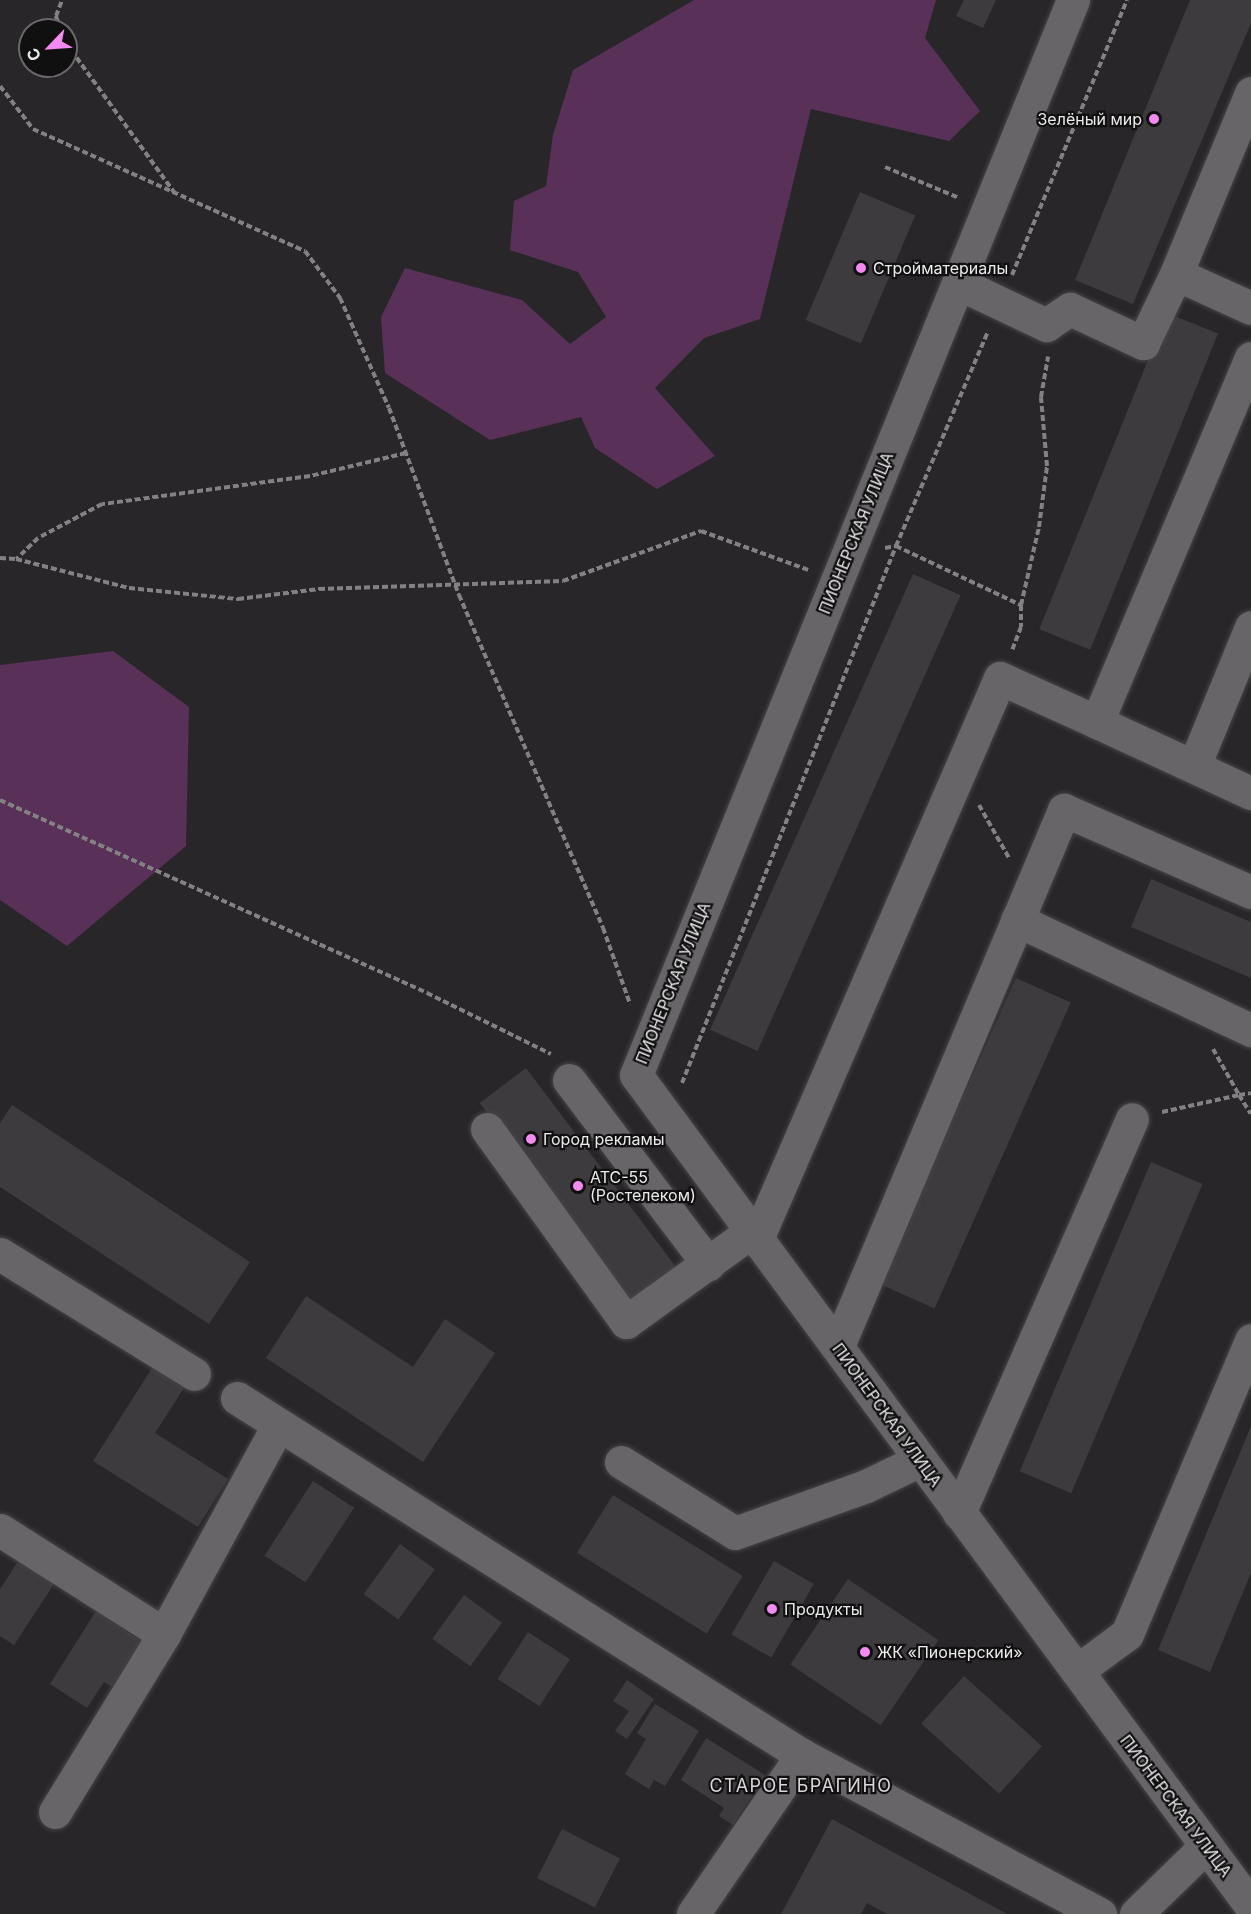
<!DOCTYPE html>
<meta charset="utf-8">
<style>
body{margin:0}
#map{position:relative;width:1251px;height:1914px;overflow:hidden;background:#292629;font-family:Inter,sans-serif}
div>[style]{position:absolute}
.green>*{inset:0;background:#593058}
.building>*{inset:0;background:#3e3b3e;transform-origin:0 0}
.path>*{height:4px;margin-top:-2px;transform-origin:0;background:repeating-linear-gradient(90deg,#838183 0 6px,transparent 0 9px)}
.roads{filter:drop-shadow(0 0 2px #464446) drop-shadow(0 0 2px #464446)}
.minor>*{height:33px;margin:-16.5px;padding:0 16.5px;transform-origin:16.5px;border-radius:16.5px;background:#686568}
.dots>*{width:16px;height:16px;translate:-50% -50%;box-sizing:border-box;border:3px solid #111011;border-radius:50%}
span{translate:-50% -50%;white-space:nowrap;text-align:center;line-height:1.15;-webkit-text-stroke:4.5px #111011;paint-order:stroke}
.poi-label{font-size:16px;color:#eceaec}
.right{translate:-100% -50%;text-align:right}
.left{translate:0 -50%;text-align:left}
.street-label{font-size:16px;color:#eceaec}
.neighbourhood-label{font-size:18px;color:#d9d5d9;letter-spacing:1.5px}
.north{position:absolute;left:18px;top:18px;width:60px;height:60px;box-sizing:border-box;background:#111011;border:2px solid #696769;border-radius:50%;rotate:245deg;font-size:16px;font-weight:700;line-height:24px;text-align:center;color:#eceaec}
.north::after{content:'';display:block;margin:auto;width:21px;height:27px;background:#f38af1;clip-path:polygon(50% 0,100% 100%,50% 72%,0 100%)}
</style>
<div id="map">
<div class="green">
<i style="clip-path:polygon(694px 0,936px 0,925px 38px,980px 111px,949px 141px,811px 109px,760px 319px,704px 338px,655px 388px,715px 456px,657px 489px,595px 448px,581px 417px,490px 440px,385px 373px,381px 317px,405px 268px,522px 300px,570px 344px,606px 317px,578px 272px,510px 250px,514px 201px,546px 186px,553px 135px,573px 70px)"></i>
<i style="clip-path:polygon(113px 651px,189px 707px,186px 846px,67px 946px,0 900px,0 665px)"></i>
</div>
<div class="building">
<i style="clip-path:polygon(964px 0,996px 0,983px 28px,956px 16px)"></i>
<i style="clip-path:polygon(1190px 0,1251px 0,1251px 23px,1133px 304px,1075px 280px)"></i>
<i style="left:860px;top:192px;width:60px;height:139px;rotate:23deg"></i>
<i style="left:1167px;top:313px;width:55px;height:341px;rotate:22deg"></i>
<i style="left:913px;top:574px;width:52px;height:499px;rotate:24deg"></i>
<i style="clip-path:polygon(1151px 879px,1251px 922px,1251px 978px,1131px 927px)"></i>
<i style="left:1016px;top:978px;width:60px;height:335px;rotate:24deg"></i>
<i style="left:526px;top:1068px;width:250px;height:58px;rotate:53deg"></i>
<i style="clip-path:polygon(12px 1105px,250px 1262px,209px 1324px,0 1187px,0 1123px)"></i>
<i style="left:1151px;top:1162px;width:56px;height:336px;rotate:23deg"></i>
<i style="clip-path:polygon(306px 1296px,413px 1367px,445px 1319px,495px 1353px,423px 1462px,266px 1358px)"></i>
<i style="clip-path:polygon(152px 1368px,184px 1388px,155px 1433px,228px 1479px,198px 1527px,93px 1461px)"></i>
<i style="clip-path:polygon(1251px 1426px,1251px 1573px,1210px 1672px,1158px 1650px)"></i>
<i style="left:313px;top:1481px;width:49px;height:89px;rotate:33deg"></i>
<i style="left:613px;top:1495px;width:153px;height:68px;rotate:32deg"></i>
<i style="left:400px;top:1544px;width:43px;height:62px;rotate:36deg"></i>
<i style="clip-path:polygon(19px 1560px,54px 1584px,14px 1645px,0 1636px,0 1589px)"></i>
<i style="left:774px;top:1561px;width:46px;height:85px;rotate:30deg"></i>
<i style="left:848px;top:1579px;width:109px;height:103px;rotate:34deg"></i>
<i style="left:464px;top:1595px;width:47px;height:54px;rotate:36deg"></i>
<i style="clip-path:polygon(96px 1611px,141px 1641px,112px 1687px,104px 1682px,87px 1708px,50px 1684px)"></i>
<i style="left:528px;top:1632px;width:50px;height:56px;rotate:33deg"></i>
<i style="left:964px;top:1676px;width:105px;height:64px;rotate:42deg"></i>
<i style="clip-path:polygon(627px 1680px,654px 1699px,627px 1739px,615px 1731px,629px 1711px,613px 1701px)"></i>
<i style="clip-path:polygon(655px 1704px,699px 1731px,665px 1786px,654px 1780px,649px 1789px,625px 1774px,646px 1739px,637px 1733px)"></i>
<i style="clip-path:polygon(706px 1738px,765px 1775px,733px 1825px,719px 1816px,724px 1808px,681px 1780px)"></i>
<i style="clip-path:polygon(832px 1819px,1007px 1914px,887px 1914px,867px 1903px,861px 1914px,781px 1914px)"></i>
<i style="left:562px;top:1829px;width:65px;height:55px;rotate:27deg"></i>
</div>
<div class="path">
<i style="left:61px;top:30px;width:15px;rotate:-110deg"></i>
<i style="left:56px;top:16px;width:17px;rotate:-69deg"></i>
<i style="left:66px;top:43px;width:184px;rotate:54.1deg"></i>
<i style="left:0;top:86px;width:54px;rotate:52.5deg"></i>
<i style="left:33px;top:129px;width:298px;rotate:24.2deg"></i>
<i style="left:305px;top:251px;width:59px;rotate:53.3deg"></i>
<i style="left:340px;top:298px;width:120px;rotate:66deg"></i>
<i style="left:389px;top:408px;width:200px;rotate:69.5deg"></i>
<i style="left:459px;top:595px;width:363px;rotate:66.6deg"></i>
<i style="left:603px;top:928px;width:81px;rotate:70.4deg"></i>
<i style="left:885px;top:167px;width:80px;rotate:22.7deg"></i>
<i style="left:1012px;top:275px;width:298px;rotate:-67.3deg"></i>
<i style="left:406px;top:453px;width:99px;rotate:166.5deg"></i>
<i style="left:310px;top:476px;width:210px;rotate:172.3deg"></i>
<i style="left:102px;top:504px;width:72px;rotate:152deg"></i>
<i style="left:38px;top:538px;width:30px;rotate:136deg"></i>
<i style="left:16px;top:559px;width:117px;rotate:14.4deg"></i>
<i style="left:129px;top:588px;width:110px;rotate:5.8deg"></i>
<i style="left:238px;top:599px;width:82px;rotate:-7deg"></i>
<i style="left:319px;top:589px;width:244px;rotate:-1.9deg"></i>
<i style="left:563px;top:581px;width:147px;rotate:-19.9deg"></i>
<i style="left:701px;top:531px;width:114px;rotate:20deg"></i>
<i style="left:885px;top:548px;width:11px;rotate:-10deg"></i>
<i style="left:896px;top:546px;width:138px;rotate:25.3deg"></i>
<i style="left:1021px;top:605px;width:22px;rotate:90deg"></i>
<i style="left:1021px;top:627px;width:25px;rotate:111deg"></i>
<i style="left:0;top:558px;width:16px;rotate:4deg"></i>
<i style="left:1021px;top:605px;width:80px;rotate:-77deg"></i>
<i style="left:1039px;top:527px;width:62px;rotate:-82.5deg"></i>
<i style="left:1047px;top:466px;width:69px;rotate:-95deg"></i>
<i style="left:1041px;top:397px;width:41px;rotate:-80.1deg"></i>
<i style="left:0;top:800px;width:469px;rotate:24.3deg"></i>
<i style="left:427px;top:993px;width:138px;rotate:26.2deg"></i>
<i style="left:979px;top:805px;width:61px;rotate:60.5deg"></i>
<i style="left:1213px;top:1049px;width:53px;rotate:60.5deg"></i>
<i style="left:1239px;top:1095px;width:12px;rotate:-9deg"></i>
<i style="left:682px;top:1083px;width:578px;rotate:-68.27deg"></i>
<i style="left:896px;top:546px;width:234px;rotate:-66.8deg"></i>
<i style="left:1162px;top:1112px;width:79px;rotate:-12.4deg"></i>
<i style="left:1239px;top:1095px;width:22px;rotate:58deg"></i>
</div>
<div class="roads">
<div class="minor">
<i style="left:1073px;top:0;width:1160px;rotate:112.12deg"></i>
<i style="left:636px;top:1075px;width:1034px;rotate:53.5deg"></i>
<i style="left:1251px;top:93px;width:196px;rotate:112.5deg"></i>
<i style="left:1176px;top:274px;width:82px;rotate:24.4deg"></i>
<i style="left:958px;top:283px;width:98px;rotate:25.5deg"></i>
<i style="left:1046px;top:325px;width:29px;rotate:-34deg"></i>
<i style="left:1070px;top:309px;width:81px;rotate:25deg"></i>
<i style="left:1143px;top:343px;width:76px;rotate:-64.4deg"></i>
<i style="left:1097px;top:722px;width:170px;rotate:24.8deg"></i>
<i style="left:1194px;top:766px;width:150px;rotate:-67.7deg"></i>
<i style="left:1017px;top:920px;width:259px;rotate:25.2deg"></i>
<i style="left:569px;top:1080px;width:231px;rotate:52.9deg"></i>
<i style="left:487px;top:1129px;width:238px;rotate:54.2deg"></i>
<i style="left:626px;top:1322px;width:154px;rotate:-35.8deg"></i>
<i style="left:757px;top:1239px;width:611px;rotate:-66.58deg"></i>
<i style="left:1000px;top:678px;width:107px;rotate:24.4deg"></i>
<i style="left:1097px;top:722px;width:395px;rotate:-67.1deg"></i>
<i style="left:0;top:1254px;width:228px;rotate:31.7deg"></i>
<i style="left:838px;top:1346px;width:582px;rotate:-67.14deg"></i>
<i style="left:1064px;top:810px;width:204px;rotate:23.7deg"></i>
<i style="left:237px;top:1398px;width:668px;rotate:32.29deg"></i>
<i style="left:802px;top:1755px;width:338px;rotate:28.1deg"></i>
<i style="left:621px;top:1462px;width:134px;rotate:31.9deg"></i>
<i style="left:735px;top:1533px;width:139px;rotate:-19.7deg"></i>
<i style="left:866px;top:1486px;width:60px;rotate:-25.7deg"></i>
<i style="left:959px;top:1513px;width:430px;rotate:-66.3deg"></i>
<i style="left:0;top:1530px;width:194px;rotate:32.4deg"></i>
<i style="left:1077px;top:1671px;width:62px;rotate:-36.5deg"></i>
<i style="left:1127px;top:1634px;width:319px;rotate:-67.1deg"></i>
<i style="left:55px;top:1812px;width:209px;rotate:-58.5deg"></i>
<i style="left:164px;top:1634px;width:237px;rotate:-61.3deg"></i>
<i style="left:693px;top:1914px;width:193px;rotate:-55.6deg"></i>
<i style="left:1136px;top:1914px;width:96px;rotate:-44.2deg"></i>
</div>
</div>
<div class="dots">
<i style="left:1154px;top:119px;background:#f38af1"></i>
<i style="left:861px;top:268px;background:#f38af1"></i>
<i style="left:531px;top:1139px;background:#f38af1"></i>
<i style="left:578px;top:1186px;background:#f38af1"></i>
<i style="left:772px;top:1609px;background:#f38af1"></i>
<i style="left:865px;top:1652px;background:#f38af1"></i>
</div>
<div class="poi-label">
<span class="right" style="left:1142px;top:119px">Зелёный мир</span>
<span class="left" style="left:873px;top:268px">Стройматериалы</span>
<span class="left" style="left:543px;top:1139px">Город рекламы</span>
<span class="left" style="left:590px;top:1186px">АТС-55<br>(Ростелеком)</span>
<span class="left" style="left:784px;top:1609px">Продукты</span>
<span class="left" style="left:877px;top:1652px">ЖК «Пионерский»</span>
</div>
<div class="street-label">
<span style="left:856px;top:533px;rotate:-68deg">ПИОНЕРСКАЯ УЛИЦА</span>
<span style="left:673px;top:983px;rotate:-68deg">ПИОНЕРСКАЯ УЛИЦА</span>
<span style="left:887px;top:1415px;rotate:54deg">ПИОНЕРСКАЯ УЛИЦА</span>
<span style="left:1176px;top:1806px;rotate:53deg">ПИОНЕРСКАЯ УЛИЦА</span>
</div>
<div class="neighbourhood-label">
<span style="left:801px;top:1786px">СТАРОЕ БРАГИНО</span>
</div>
<div class="north">С</div>
</div>
